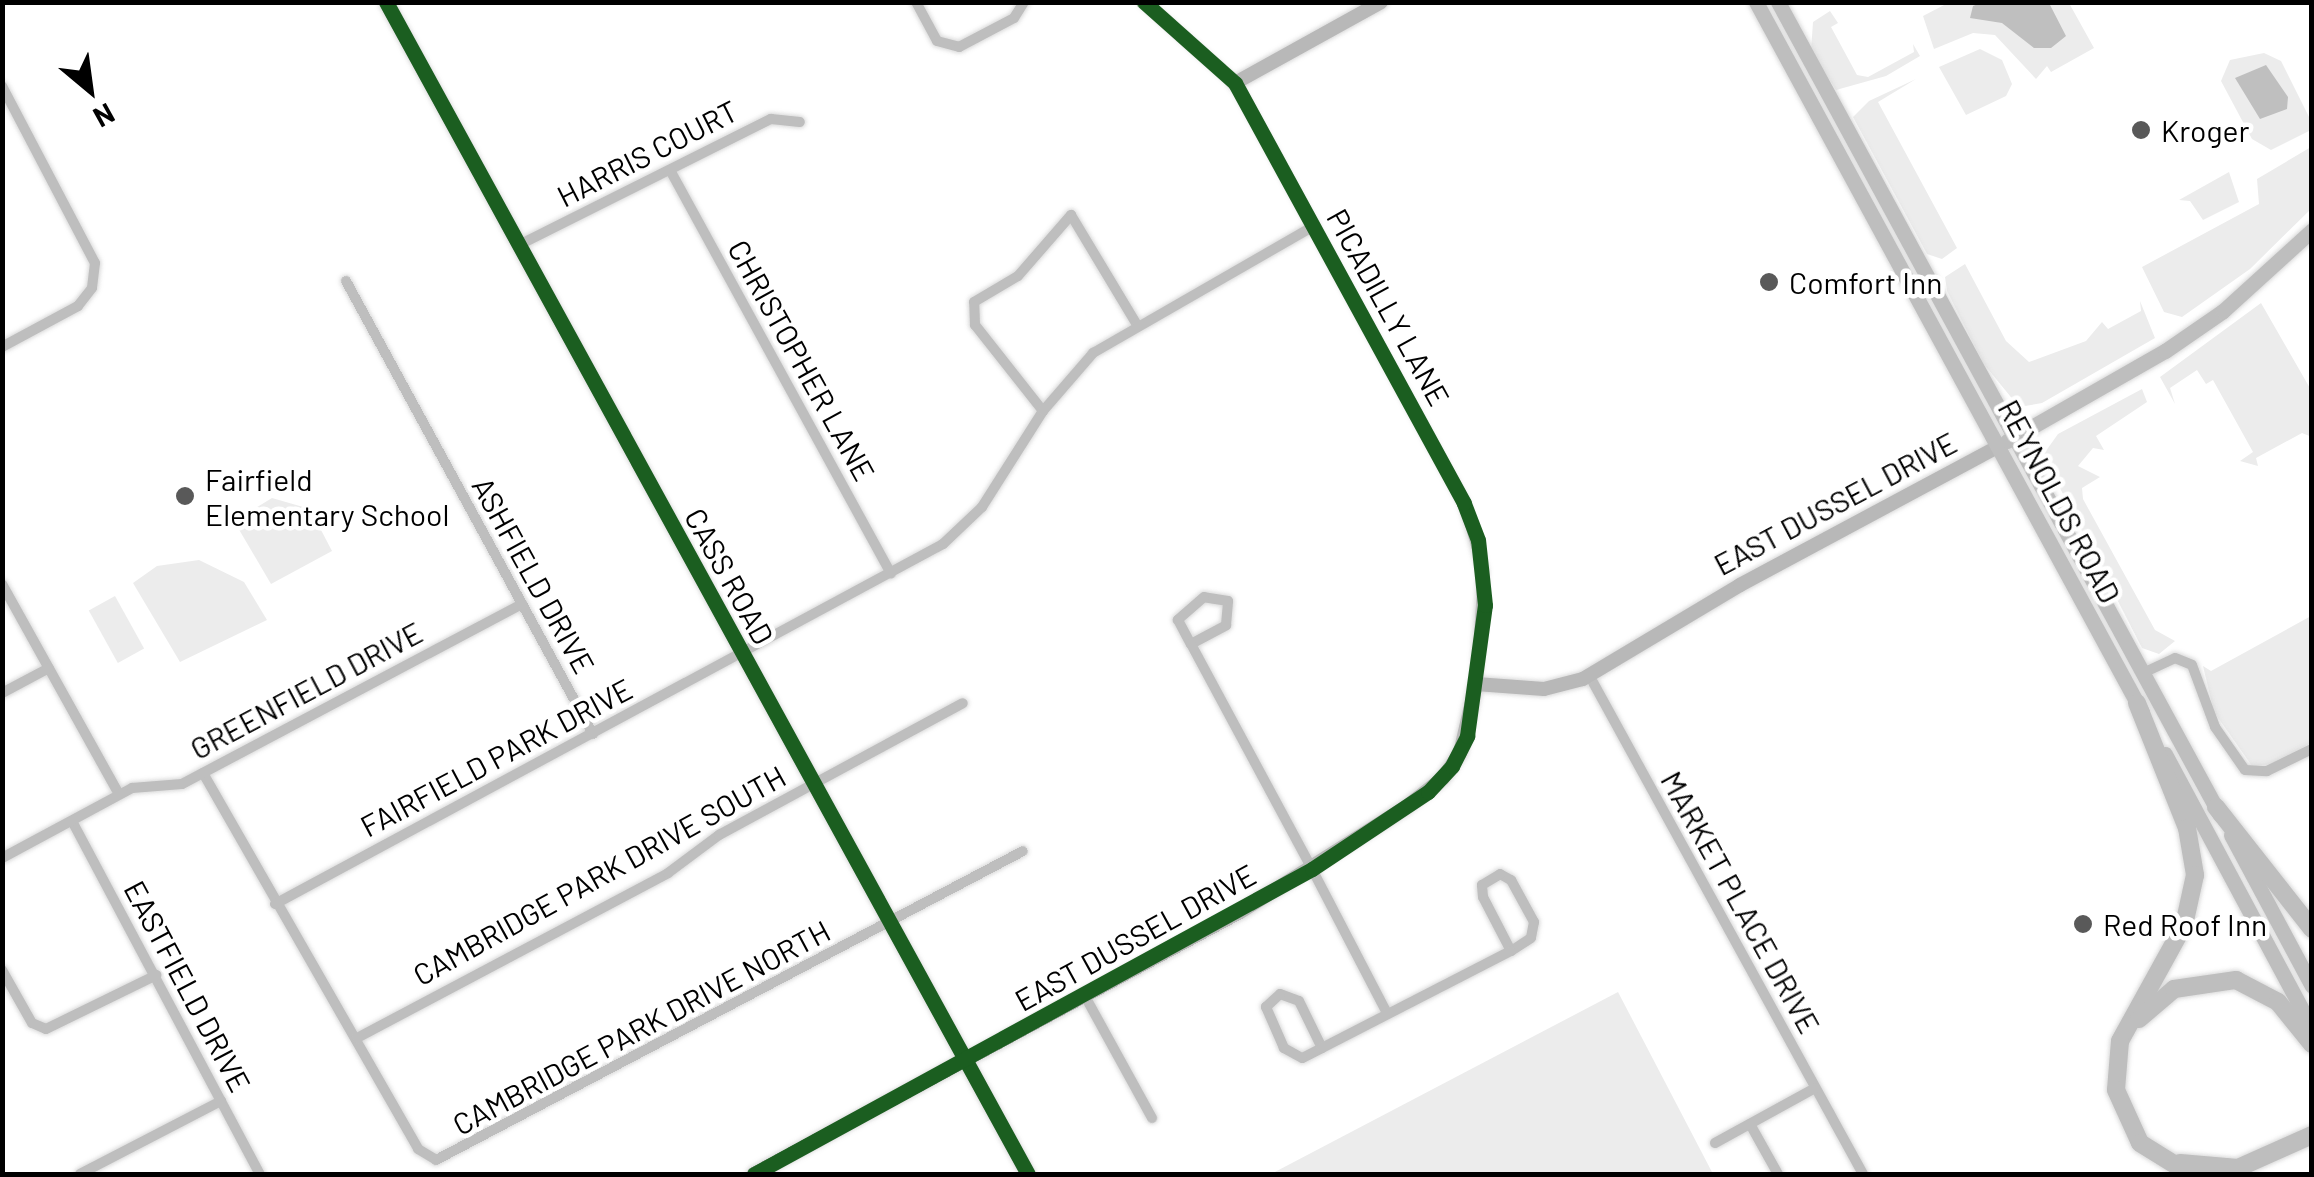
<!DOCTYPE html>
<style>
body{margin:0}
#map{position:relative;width:2314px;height:1177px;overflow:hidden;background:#fff;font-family:Barlow,sans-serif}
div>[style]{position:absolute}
.green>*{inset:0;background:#ececec;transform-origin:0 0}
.water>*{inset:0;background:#bfbfbf}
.roads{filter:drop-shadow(0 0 2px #dbdbdb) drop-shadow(0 0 2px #dbdbdb)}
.street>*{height:10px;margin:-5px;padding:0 5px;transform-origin:5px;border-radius:5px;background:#bebebe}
.secondary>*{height:14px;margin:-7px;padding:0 7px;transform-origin:7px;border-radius:7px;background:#b8b8b8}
.primary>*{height:15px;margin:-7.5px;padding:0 7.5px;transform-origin:7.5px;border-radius:7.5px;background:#bebebe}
.highway>*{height:18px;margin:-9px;padding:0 9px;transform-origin:9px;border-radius:9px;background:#bebebe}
.cycleway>*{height:15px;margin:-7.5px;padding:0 7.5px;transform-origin:7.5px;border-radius:7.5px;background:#1b5e20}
.dots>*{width:28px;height:28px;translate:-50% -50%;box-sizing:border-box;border:5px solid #fff;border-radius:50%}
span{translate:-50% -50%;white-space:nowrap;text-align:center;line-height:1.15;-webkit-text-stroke:9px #fff;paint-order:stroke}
.poi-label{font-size:30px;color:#000}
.left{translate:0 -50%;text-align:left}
.street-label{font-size:30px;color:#000}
.frame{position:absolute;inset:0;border:5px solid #000;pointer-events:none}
.north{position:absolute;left:40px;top:40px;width:100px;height:100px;-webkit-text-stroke:8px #fff;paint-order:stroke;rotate:151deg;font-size:28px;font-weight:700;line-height:40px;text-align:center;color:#000}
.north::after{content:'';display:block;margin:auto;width:35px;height:45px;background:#000;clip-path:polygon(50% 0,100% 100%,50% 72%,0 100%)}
</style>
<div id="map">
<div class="green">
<i style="clip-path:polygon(1948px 3px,2069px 3px,2094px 48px,2051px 72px,2047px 66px,2036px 79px,1995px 35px,1973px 33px,1934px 49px,1923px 16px)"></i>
<i style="clip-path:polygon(1830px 11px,1838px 23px,1831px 27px,1857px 75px,1868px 77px,1914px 52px,1913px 44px,1920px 56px,1886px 76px,1836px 90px,1811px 51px,1813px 22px)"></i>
<i style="clip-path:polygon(1980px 49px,2002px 60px,2012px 84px,2006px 96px,1966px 115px,1939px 67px)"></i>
<i style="clip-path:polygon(2264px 53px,2281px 61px,2311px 121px,2309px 131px,2271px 150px,2252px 139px,2221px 81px,2230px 60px)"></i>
<i style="clip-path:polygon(1916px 79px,1878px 102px,1957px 248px,1942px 259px,1927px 254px,1853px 117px,1869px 101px)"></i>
<i style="clip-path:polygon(2311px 147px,2311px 209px,2250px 269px,2182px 317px,2164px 312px,2142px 267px,2259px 204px,2257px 179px)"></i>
<i style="clip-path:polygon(2229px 172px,2239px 202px,2203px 220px,2190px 201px,2179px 200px)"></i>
<i style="clip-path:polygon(1965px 264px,2006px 341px,2029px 362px,2086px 341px,2102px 322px,2108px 329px,2141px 311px,2140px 301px,2155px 338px,2042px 403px,2019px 407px,1983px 363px,1947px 291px,1945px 277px)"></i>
<i style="clip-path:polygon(2261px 303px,2311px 390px,2312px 437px,2302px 433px,2256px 458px,2258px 466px,2240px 461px,2253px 452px,2213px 380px,2206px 384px,2197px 370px,2170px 388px,2175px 404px,2160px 377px)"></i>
<i style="clip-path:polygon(2142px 389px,2147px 402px,2096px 436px,2104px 450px,2093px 448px,2078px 466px,2100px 477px,2082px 488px,2083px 499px,2155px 630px,2175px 641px,2159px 654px,2142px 648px,2043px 455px,2058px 434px)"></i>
<i style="clip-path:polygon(272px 498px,310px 509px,332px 551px,271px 584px,234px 521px)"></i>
<i style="clip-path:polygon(199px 560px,244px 582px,267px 620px,180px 662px,133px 583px,157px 566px)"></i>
<i style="left:115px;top:596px;width:60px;height:30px;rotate:61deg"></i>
<i style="clip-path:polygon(2311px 616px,2311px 743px,2273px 764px,2252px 766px,2214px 712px,2203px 666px,2211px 671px)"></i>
<i style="clip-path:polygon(1618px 992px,1713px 1174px,1271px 1174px)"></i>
</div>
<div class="water">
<i style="clip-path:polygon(1983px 2px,2049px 3px,2066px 36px,2051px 48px,2034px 48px,2002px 23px,1970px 18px,1973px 6px)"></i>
<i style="clip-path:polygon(2266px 65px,2288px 97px,2287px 109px,2260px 119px,2235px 78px)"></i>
</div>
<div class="roads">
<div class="street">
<i style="left:916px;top:2px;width:44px;rotate:61.7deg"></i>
<i style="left:937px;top:41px;width:23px;rotate:15deg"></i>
<i style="left:959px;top:47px;width:62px;rotate:-27.8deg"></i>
<i style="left:1014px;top:18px;width:19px;rotate:-58deg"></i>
<i style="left:1144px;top:2px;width:122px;rotate:41.7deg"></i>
<i style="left:1235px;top:83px;width:478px;rotate:61.4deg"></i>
<i style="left:1464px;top:503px;width:71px;rotate:74.4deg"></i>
<i style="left:1483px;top:571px;width:113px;rotate:93.5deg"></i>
<i style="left:2px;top:86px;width:200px;rotate:62.3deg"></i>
<i style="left:95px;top:263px;width:25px;rotate:97deg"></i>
<i style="left:92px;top:288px;width:23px;rotate:128deg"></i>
<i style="left:78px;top:306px;width:86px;rotate:151.7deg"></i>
<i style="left:670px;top:170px;width:460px;rotate:61.3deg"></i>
<i style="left:519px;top:245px;width:282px;rotate:-26.6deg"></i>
<i style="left:771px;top:119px;width:29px;rotate:6deg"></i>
<i style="left:346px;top:281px;width:516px;rotate:61.4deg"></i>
<i style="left:1043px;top:411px;width:110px;rotate:-128.3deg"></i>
<i style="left:975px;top:325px;width:23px;rotate:-92deg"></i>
<i style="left:974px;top:302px;width:51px;rotate:-30.6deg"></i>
<i style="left:1018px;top:276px;width:81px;rotate:-49deg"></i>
<i style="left:1071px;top:215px;width:126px;rotate:59deg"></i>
<i style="left:2px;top:584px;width:240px;rotate:60.9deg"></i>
<i style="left:1191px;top:644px;width:40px;rotate:-28deg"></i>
<i style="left:1226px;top:625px;width:24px;rotate:-85deg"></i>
<i style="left:1228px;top:601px;width:24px;rotate:-171deg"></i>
<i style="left:1204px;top:597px;width:35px;rotate:139deg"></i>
<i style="left:1178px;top:620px;width:27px;rotate:62deg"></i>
<i style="left:1191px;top:644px;width:255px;rotate:61.7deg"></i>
<i style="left:1312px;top:869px;width:162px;rotate:62.5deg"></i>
<i style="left:2143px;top:673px;width:35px;rotate:-25deg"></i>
<i style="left:2175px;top:658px;width:18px;rotate:22deg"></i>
<i style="left:2192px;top:665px;width:66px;rotate:69.6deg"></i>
<i style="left:2215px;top:727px;width:52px;rotate:55.1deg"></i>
<i style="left:2245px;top:770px;width:22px;rotate:3deg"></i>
<i style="left:2267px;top:771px;width:50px;rotate:-26.1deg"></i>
<i style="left:1589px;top:675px;width:569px;rotate:61.23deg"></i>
<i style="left:2px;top:693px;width:53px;rotate:-28deg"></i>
<i style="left:203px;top:773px;width:433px;rotate:60.2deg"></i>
<i style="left:418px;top:1149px;width:21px;rotate:31deg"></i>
<i style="left:436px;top:1160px;width:663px;rotate:-27.76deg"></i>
<i style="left:72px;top:821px;width:400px;rotate:62deg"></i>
<i style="left:2px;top:858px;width:148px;rotate:-28.3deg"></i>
<i style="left:132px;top:788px;width:50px;rotate:-4.6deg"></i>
<i style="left:182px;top:784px;width:385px;rotate:-27.9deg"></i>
<i style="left:1500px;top:874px;width:13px;rotate:29deg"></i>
<i style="left:1511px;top:880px;width:48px;rotate:61.3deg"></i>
<i style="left:1534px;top:922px;width:16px;rotate:101deg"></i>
<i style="left:1531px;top:938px;width:24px;rotate:147deg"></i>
<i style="left:1511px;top:951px;width:61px;rotate:-117.4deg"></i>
<i style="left:1483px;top:897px;width:12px;rotate:-95deg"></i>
<i style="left:1482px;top:885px;width:21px;rotate:-31deg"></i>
<i style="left:275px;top:904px;width:759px;rotate:-28.32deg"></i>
<i style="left:943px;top:544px;width:54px;rotate:-43.5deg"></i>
<i style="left:982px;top:507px;width:114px;rotate:-57.6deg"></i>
<i style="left:1043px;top:411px;width:77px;rotate:-49.2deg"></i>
<i style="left:1093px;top:353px;width:255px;rotate:-29.9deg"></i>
<i style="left:2px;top:970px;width:61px;rotate:60.5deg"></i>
<i style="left:32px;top:1023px;width:15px;rotate:23deg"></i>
<i style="left:46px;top:1029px;width:123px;rotate:-26.1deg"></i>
<i style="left:1280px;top:994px;width:20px;rotate:20deg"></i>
<i style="left:1299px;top:1001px;width:52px;rotate:63.9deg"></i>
<i style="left:1322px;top:1048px;width:22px;rotate:153deg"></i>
<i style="left:1302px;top:1058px;width:21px;rotate:-151deg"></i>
<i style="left:1284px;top:1048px;width:45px;rotate:-113.7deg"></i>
<i style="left:1266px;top:1007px;width:19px;rotate:-43deg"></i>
<i style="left:1086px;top:998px;width:137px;rotate:61.2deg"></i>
<i style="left:357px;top:1038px;width:352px;rotate:-27.9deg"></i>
<i style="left:668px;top:873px;width:64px;rotate:-36.7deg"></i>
<i style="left:719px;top:835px;width:277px;rotate:-28.4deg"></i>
<i style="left:1322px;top:1048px;width:212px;rotate:-27.2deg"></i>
<i style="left:1750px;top:1124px;width:57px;rotate:60.8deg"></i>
<i style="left:1715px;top:1143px;width:114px;rotate:-28.8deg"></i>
<i style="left:80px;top:1174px;width:159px;rotate:-27.4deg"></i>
</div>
<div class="secondary">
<i style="left:386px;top:2px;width:1336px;rotate:61.29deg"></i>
<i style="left:1235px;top:83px;width:167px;rotate:-29deg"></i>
<i style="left:754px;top:1174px;width:552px;rotate:-28.33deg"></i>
<i style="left:1240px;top:912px;width:196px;rotate:-32.3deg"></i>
<i style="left:1406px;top:807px;width:47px;rotate:-38.1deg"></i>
<i style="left:1443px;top:778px;width:30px;rotate:-56deg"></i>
<i style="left:1460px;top:753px;width:71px;rotate:-76.9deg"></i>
<i style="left:1476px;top:684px;width:68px;rotate:4.2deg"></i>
<i style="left:1544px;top:689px;width:40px;rotate:-14.4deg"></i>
<i style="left:1583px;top:679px;width:183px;rotate:-30.9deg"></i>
<i style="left:1740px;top:585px;width:294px;rotate:-28.2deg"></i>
</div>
<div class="primary">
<i style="left:1756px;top:2px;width:808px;rotate:61.47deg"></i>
<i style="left:1778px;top:2px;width:925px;rotate:61.47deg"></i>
<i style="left:2007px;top:441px;width:182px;rotate:-29.7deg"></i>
<i style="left:2165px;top:351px;width:70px;rotate:-34.6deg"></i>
<i style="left:2223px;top:311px;width:120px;rotate:-42.3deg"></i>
<i style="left:2165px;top:754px;width:311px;rotate:61.8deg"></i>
<i style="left:2231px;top:835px;width:171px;rotate:61.8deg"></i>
</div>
<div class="highway">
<i style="left:2137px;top:703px;width:135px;rotate:68.2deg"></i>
<i style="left:2187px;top:828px;width:48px;rotate:80.3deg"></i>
<i style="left:2195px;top:875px;width:51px;rotate:102.4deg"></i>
<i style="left:2184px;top:925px;width:132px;rotate:118.9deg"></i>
<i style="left:2120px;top:1041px;width:49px;rotate:94.7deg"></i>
<i style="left:2116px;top:1090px;width:58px;rotate:65.6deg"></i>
<i style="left:2140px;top:1143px;width:59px;rotate:31.8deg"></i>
<i style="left:2216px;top:807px;width:155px;rotate:51.8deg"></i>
<i style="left:2139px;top:1019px;width:46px;rotate:-40.6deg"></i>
<i style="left:2174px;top:989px;width:63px;rotate:-8.3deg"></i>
<i style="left:2236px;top:980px;width:47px;rotate:27.6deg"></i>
<i style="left:2278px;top:1002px;width:54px;rotate:51deg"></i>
<i style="left:2180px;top:1163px;width:58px;rotate:4.9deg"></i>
<i style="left:2238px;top:1168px;width:81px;rotate:-24deg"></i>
</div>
</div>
<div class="cycleway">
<i style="left:386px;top:2px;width:1336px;rotate:61.29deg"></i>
<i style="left:754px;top:1174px;width:636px;rotate:-28.66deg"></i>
<i style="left:1312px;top:869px;width:139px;rotate:-33.6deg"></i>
<i style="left:1428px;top:792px;width:35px;rotate:-47deg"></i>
<i style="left:1452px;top:766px;width:34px;rotate:-63deg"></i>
<i style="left:1467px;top:736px;width:132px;rotate:-82.2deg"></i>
<i style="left:1485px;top:605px;width:65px;rotate:-96.1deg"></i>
<i style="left:1478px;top:540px;width:40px;rotate:-111deg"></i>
<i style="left:1464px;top:503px;width:478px;rotate:-118.6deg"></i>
<i style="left:1235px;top:83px;width:122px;rotate:-138.3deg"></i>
</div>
<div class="dots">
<i style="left:2141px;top:130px;background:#595959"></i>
<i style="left:1769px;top:282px;background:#595959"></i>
<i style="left:185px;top:496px;background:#595959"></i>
<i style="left:2083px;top:924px;background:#595959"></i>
</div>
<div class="poi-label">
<span class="left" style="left:2161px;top:130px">Kroger</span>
<span class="left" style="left:1789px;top:282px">Comfort Inn</span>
<span class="left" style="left:205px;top:496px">Fairfield<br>Elementary School</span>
<span class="left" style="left:2103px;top:924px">Red Roof Inn</span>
</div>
<div class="street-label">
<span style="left:647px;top:153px;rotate:-27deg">HARRIS COURT</span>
<span style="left:1389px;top:307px;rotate:61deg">PICADILLY LANE</span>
<span style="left:802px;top:360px;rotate:61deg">CHRISTOPHER LANE</span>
<span style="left:2060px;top:501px;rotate:62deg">REYNOLDS ROAD</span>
<span style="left:1835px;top:503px;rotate:-28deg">EAST DUSSEL DRIVE</span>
<span style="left:534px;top:575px;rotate:61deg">ASHFIELD DRIVE</span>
<span style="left:730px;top:576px;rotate:61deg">CASS ROAD</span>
<span style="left:306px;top:690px;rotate:-28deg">GREENFIELD DRIVE</span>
<span style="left:496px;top:757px;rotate:-28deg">FAIRFIELD PARK DRIVE</span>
<span style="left:599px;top:875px;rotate:-29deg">CAMBRIDGE PARK DRIVE SOUTH</span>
<span style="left:1741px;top:902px;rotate:61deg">MARKET PLACE DRIVE</span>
<span style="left:1135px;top:937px;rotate:-29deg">EAST DUSSEL DRIVE</span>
<span style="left:188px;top:986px;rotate:62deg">EASTFIELD DRIVE</span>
<span style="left:641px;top:1027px;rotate:-28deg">CAMBRIDGE PARK DRIVE NORTH</span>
</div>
<div class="frame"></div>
<div class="north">N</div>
</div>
